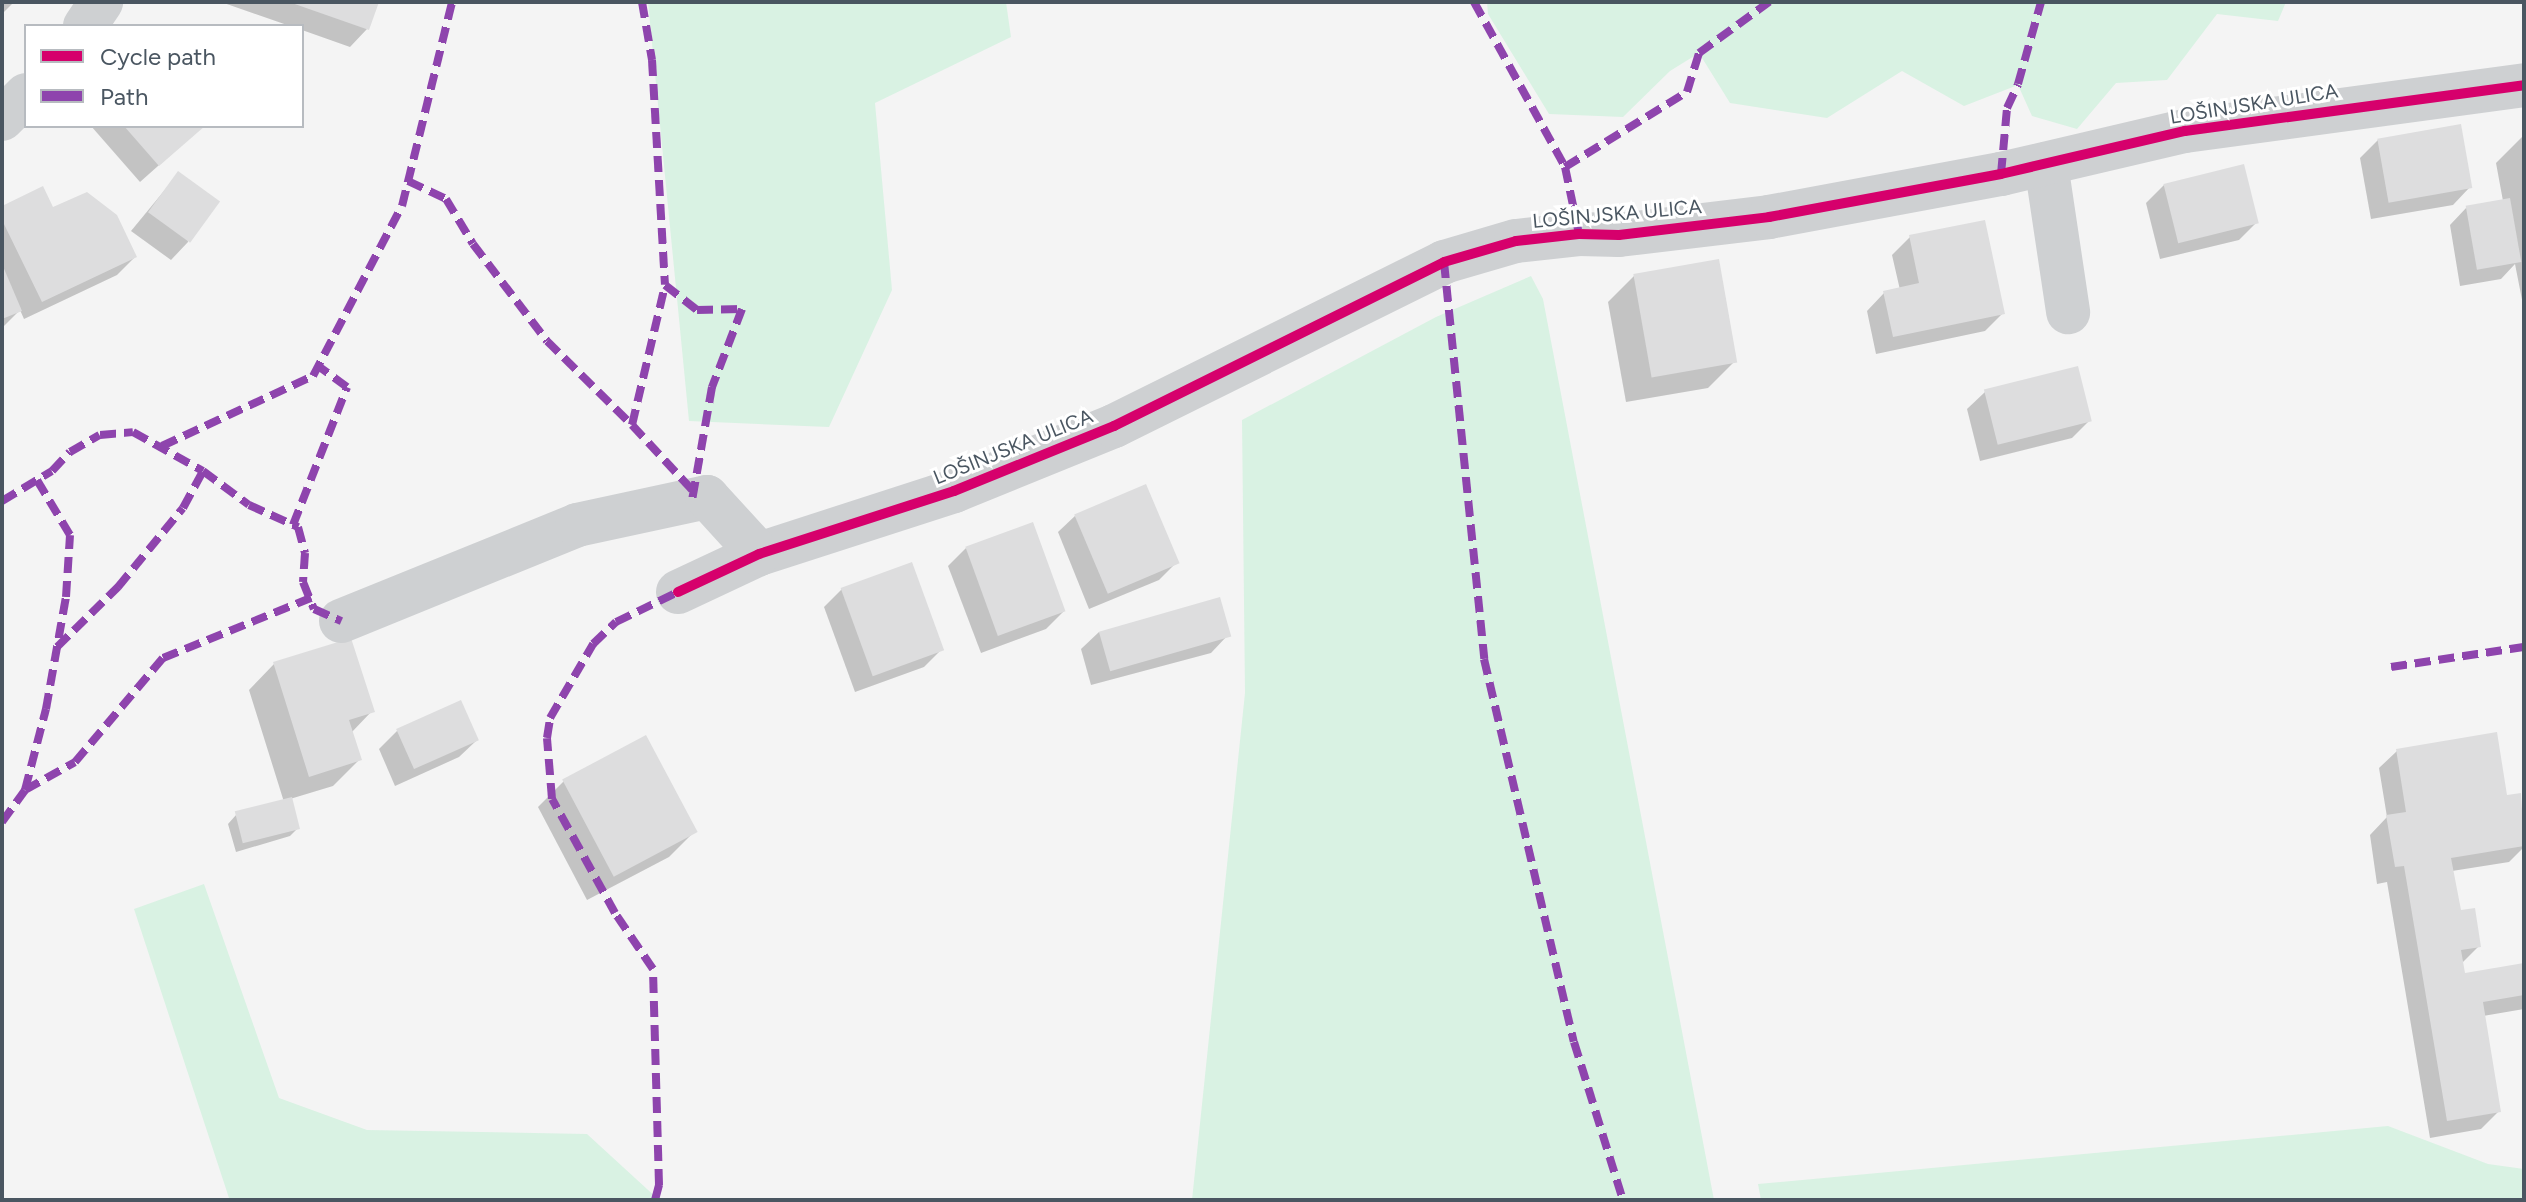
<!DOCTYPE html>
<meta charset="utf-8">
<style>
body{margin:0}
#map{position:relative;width:2526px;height:1202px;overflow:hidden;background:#f4f4f4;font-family:Figtree,sans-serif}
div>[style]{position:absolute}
.green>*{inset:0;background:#d9f2e3}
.shadow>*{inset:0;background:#0003}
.building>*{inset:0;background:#ddddde;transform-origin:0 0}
.minor>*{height:44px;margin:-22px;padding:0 22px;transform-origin:22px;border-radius:22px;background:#ced0d2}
.quiet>*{height:8px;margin-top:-4px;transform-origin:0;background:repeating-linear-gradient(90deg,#8e44ad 0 16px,transparent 0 24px)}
.cycleway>*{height:10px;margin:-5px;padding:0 5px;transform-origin:5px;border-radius:5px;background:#d6006c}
span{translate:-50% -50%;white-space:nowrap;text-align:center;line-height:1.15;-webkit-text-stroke:6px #fff;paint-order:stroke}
.street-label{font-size:20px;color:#4a5661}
.frame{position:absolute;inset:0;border:4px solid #4a5661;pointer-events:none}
.legend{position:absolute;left:24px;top:24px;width:280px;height:104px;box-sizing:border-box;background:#fff;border:2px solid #b7bbc0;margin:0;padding:10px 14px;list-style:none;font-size:24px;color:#4a5661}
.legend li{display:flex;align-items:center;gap:16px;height:40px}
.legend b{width:40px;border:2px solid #b7bbc0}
</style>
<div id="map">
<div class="green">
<i style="clip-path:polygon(648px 2px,1006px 2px,1011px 37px,875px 103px,892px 290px,829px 427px,689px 421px)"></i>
<i style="clip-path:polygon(1487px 2px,2286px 2px,2278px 21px,2217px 14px,2167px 80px,2116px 83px,2077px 129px,2032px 116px,2018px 85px,1964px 106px,1902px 71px,1827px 118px,1730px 103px,1699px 53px,1670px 71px,1623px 117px,1549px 114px,1488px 14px)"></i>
<i style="clip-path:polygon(1531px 276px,1543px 299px,1714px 1200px,1192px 1200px,1245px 693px,1242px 420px,1436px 317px)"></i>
<i style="clip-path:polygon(204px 884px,279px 1098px,367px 1130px,587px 1134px,659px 1200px,226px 1200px,229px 1198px,134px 909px)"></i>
<i style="clip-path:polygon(2388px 1126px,2488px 1164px,2524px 1169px,2524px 1200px,1761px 1200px,1758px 1184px)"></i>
</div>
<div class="shadow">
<i style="clip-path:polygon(2px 2px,14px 2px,2px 14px)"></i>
<i style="clip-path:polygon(221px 2px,377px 2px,367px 29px,350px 47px,302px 30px,302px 26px,290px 26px)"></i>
<i style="clip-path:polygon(91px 126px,203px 126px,140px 182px)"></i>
<i style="clip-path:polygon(2522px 137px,2524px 137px,2524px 310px,2515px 264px,2501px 279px,2460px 286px,2450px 225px,2467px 207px,2503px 201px,2496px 163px)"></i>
<i style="clip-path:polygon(2378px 140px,2470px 187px,2453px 205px,2371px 219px,2360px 158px)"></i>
<i style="clip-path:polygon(178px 174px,188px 242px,171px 260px,131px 231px)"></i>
<i style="clip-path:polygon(2164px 185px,2256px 223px,2239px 240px,2160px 259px,2146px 203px)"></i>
<i style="clip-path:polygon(2px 208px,52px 210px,135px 257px,117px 275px,24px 319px,20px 310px,2px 328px)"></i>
<i style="clip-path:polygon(1910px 237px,2003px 313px,1985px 331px,1876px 354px,1867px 311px,1884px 293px,1900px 290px,1892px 255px)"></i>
<i style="clip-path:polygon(1634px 276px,1734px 362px,1708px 388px,1626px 402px,1608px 302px)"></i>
<i style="clip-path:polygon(1985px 392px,2089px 421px,2072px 438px,1980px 461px,1967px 409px)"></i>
<i style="clip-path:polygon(1076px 515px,1176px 563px,1159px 580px,1089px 609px,1058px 532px)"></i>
<i style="clip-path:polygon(966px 548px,1064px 611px,1046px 629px,981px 653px,948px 566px)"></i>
<i style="clip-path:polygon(842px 589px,942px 649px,924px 667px,855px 692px,824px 607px)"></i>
<i style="clip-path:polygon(1099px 632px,1228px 635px,1211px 653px,1091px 685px,1081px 649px)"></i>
<i style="clip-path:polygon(274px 664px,372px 711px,351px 733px,359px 760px,333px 786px,290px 799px,298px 828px,290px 836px,236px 852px,228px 824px,236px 815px,284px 802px,249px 690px)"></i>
<i style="clip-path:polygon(460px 702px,477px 740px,459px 757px,395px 786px,379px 749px,397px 731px)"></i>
<i style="clip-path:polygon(2397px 751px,2505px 797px,2519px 795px,2524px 825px,2524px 847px,2509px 862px,2452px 871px,2459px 912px,2479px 946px,2461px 964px,2463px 975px,2524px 965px,2524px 1009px,2483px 1016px,2499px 1111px,2481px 1129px,2430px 1138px,2387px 882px,2377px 884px,2370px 835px,2387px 817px,2379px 768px)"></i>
<i style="clip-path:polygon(564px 781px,695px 831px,669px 857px,587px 900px,538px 807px)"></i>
</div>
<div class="building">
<i style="clip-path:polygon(289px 2px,379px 2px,369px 30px)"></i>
<i style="left:2461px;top:124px;width:65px;height:85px;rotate:80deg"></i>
<i style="clip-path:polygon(124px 126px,205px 126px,159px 166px)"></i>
<i style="left:2244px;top:164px;width:61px;height:83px;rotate:76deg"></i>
<i style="left:178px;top:171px;width:52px;height:51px;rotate:36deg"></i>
<i style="clip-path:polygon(43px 186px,53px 207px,87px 192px,117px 215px,137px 257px,42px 302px,2px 220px,2px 206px)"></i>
<i style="left:2510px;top:198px;width:65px;height:45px;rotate:80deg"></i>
<i style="clip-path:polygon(1985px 220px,2005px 314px,1893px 337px,1883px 291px,1919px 283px,1909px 235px)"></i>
<i style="left:1719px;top:259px;width:105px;height:87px;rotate:80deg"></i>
<i style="clip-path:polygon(2px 264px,22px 311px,2px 319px)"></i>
<i style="left:2078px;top:366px;width:57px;height:97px;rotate:76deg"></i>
<i style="left:1146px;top:484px;width:86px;height:78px;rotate:67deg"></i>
<i style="left:1033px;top:522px;width:95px;height:72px;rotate:70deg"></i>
<i style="left:912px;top:562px;width:94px;height:76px;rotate:70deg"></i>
<i style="left:1220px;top:597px;width:41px;height:126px;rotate:74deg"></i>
<i style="clip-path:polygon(351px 638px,375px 712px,349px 720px,362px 760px,309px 777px,273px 662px)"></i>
<i style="left:461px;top:700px;width:44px;height:71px;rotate:66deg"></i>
<i style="clip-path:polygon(2497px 732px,2507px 795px,2521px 793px,2524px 846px,2451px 858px,2461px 910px,2475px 908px,2481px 947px,2461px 950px,2465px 973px,2524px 963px,2524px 995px,2483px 1002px,2501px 1112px,2447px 1121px,2404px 866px,2395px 867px,2386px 815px,2406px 812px,2396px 749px)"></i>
<i style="left:646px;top:735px;width:110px;height:95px;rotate:62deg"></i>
<i style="left:292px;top:797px;width:33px;height:59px;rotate:76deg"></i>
</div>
<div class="minor">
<i style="left:85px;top:26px;width:29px;rotate:-56deg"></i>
<i style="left:2px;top:119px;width:34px;rotate:-45deg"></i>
<i style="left:2046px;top:164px;width:150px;rotate:81.5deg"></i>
<i style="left:678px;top:592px;width:89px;rotate:-25.1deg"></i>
<i style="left:759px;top:554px;width:205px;rotate:-17.9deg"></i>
<i style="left:954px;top:491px;width:173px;rotate:-22.1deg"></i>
<i style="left:1114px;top:426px;width:369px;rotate:-26.4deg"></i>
<i style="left:1444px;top:262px;width:75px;rotate:-16.3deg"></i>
<i style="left:1516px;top:241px;width:63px;rotate:-6.3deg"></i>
<i style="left:1579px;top:234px;width:40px;rotate:1.4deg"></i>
<i style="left:1619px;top:235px;width:151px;rotate:-6.8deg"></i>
<i style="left:1769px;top:217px;width:236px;rotate:-10.5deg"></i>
<i style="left:2001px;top:174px;width:189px;rotate:-13.2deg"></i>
<i style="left:2185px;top:131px;width:342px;rotate:-7.7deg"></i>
<i style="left:341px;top:621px;width:255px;rotate:-22.1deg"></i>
<i style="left:577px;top:525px;width:133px;rotate:-12.2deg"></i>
<i style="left:707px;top:497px;width:77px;rotate:47.6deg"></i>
</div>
<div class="quiet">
<i style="left:642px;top:2px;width:59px;rotate:80.2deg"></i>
<i style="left:652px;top:60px;width:225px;rotate:86.7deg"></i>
<i style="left:665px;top:285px;width:41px;rotate:38deg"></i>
<i style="left:697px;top:310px;width:45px;rotate:-1.3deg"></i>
<i style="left:742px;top:309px;width:84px;rotate:111deg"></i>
<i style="left:712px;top:387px;width:115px;rotate:100deg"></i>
<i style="left:1474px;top:2px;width:188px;rotate:61.1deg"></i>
<i style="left:1565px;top:167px;width:68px;rotate:78.2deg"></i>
<i style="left:1565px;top:167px;width:143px;rotate:-31.6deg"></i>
<i style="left:1687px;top:92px;width:41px;rotate:-72.9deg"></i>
<i style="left:1699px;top:53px;width:87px;rotate:-36.1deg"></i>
<i style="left:2001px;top:174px;width:66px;rotate:-84.8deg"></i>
<i style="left:2007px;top:108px;width:26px;rotate:-65deg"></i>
<i style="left:2018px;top:84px;width:85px;rotate:-74.3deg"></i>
<i style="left:408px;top:181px;width:42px;rotate:25.3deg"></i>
<i style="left:446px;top:199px;width:52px;rotate:59deg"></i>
<i style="left:473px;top:244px;width:122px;rotate:52.7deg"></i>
<i style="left:547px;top:341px;width:120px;rotate:44.7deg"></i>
<i style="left:632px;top:425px;width:91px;rotate:47.2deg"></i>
<i style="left:1444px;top:262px;width:399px;rotate:84.2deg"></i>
<i style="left:1484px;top:659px;width:393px;rotate:76.8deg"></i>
<i style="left:1574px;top:1042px;width:165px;rotate:72.8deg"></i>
<i style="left:632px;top:425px;width:144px;rotate:-76.7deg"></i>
<i style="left:162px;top:446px;width:166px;rotate:-24.9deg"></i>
<i style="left:313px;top:376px;width:192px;rotate:-62.4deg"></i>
<i style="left:402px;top:206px;width:210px;rotate:-76.2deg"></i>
<i style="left:2px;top:501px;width:58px;rotate:-31deg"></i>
<i style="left:52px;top:471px;width:26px;rotate:-47deg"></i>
<i style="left:70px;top:452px;width:34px;rotate:-30deg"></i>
<i style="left:100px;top:435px;width:33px;rotate:-5deg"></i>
<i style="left:133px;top:432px;width:80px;rotate:29.1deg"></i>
<i style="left:203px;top:471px;width:57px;rotate:36.5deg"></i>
<i style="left:249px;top:505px;width:54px;rotate:24.2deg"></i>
<i style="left:298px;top:527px;width:27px;rotate:75deg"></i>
<i style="left:305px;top:553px;width:29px;rotate:94deg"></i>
<i style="left:303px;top:582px;width:29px;rotate:68deg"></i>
<i style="left:314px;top:609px;width:30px;rotate:24deg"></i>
<i style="left:293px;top:525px;width:148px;rotate:-68.6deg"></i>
<i style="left:347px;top:387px;width:36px;rotate:-144deg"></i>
<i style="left:57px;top:647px;width:86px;rotate:-44.5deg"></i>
<i style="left:118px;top:587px;width:102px;rotate:-50.6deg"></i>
<i style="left:183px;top:508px;width:42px;rotate:-61.6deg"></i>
<i style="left:2391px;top:667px;width:134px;rotate:-8.6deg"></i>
<i style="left:25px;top:790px;width:84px;rotate:-75.5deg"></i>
<i style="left:46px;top:709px;width:114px;rotate:-79.9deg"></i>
<i style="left:66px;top:597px;width:62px;rotate:-86.3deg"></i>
<i style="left:70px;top:535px;width:64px;rotate:-121deg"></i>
<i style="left:2px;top:822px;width:39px;rotate:-54deg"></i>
<i style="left:25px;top:790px;width:57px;rotate:-29.2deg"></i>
<i style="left:75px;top:762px;width:136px;rotate:-49.8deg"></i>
<i style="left:163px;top:658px;width:160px;rotate:-22.1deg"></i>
<i style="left:655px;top:1200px;width:16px;rotate:-75deg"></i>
<i style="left:659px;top:1185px;width:216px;rotate:-91.6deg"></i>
<i style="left:653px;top:969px;width:68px;rotate:-124.2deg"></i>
<i style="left:615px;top:913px;width:130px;rotate:-118.9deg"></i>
<i style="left:552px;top:799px;width:61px;rotate:-94.7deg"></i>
<i style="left:547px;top:738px;width:20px;rotate:-81deg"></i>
<i style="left:550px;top:718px;width:86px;rotate:-59.8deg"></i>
<i style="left:593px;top:644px;width:32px;rotate:-44deg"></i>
<i style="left:616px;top:622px;width:69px;rotate:-25.8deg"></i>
</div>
<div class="cycleway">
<i style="left:678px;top:592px;width:89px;rotate:-25.1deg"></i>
<i style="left:759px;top:554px;width:205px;rotate:-17.9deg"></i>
<i style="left:954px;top:491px;width:173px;rotate:-22.1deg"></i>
<i style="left:1114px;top:426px;width:369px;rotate:-26.4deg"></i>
<i style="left:1444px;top:262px;width:75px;rotate:-16.3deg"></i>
<i style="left:1516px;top:241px;width:63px;rotate:-6.3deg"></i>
<i style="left:1579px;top:234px;width:40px;rotate:1.4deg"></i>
<i style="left:1619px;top:235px;width:151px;rotate:-6.8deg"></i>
<i style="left:1769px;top:217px;width:236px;rotate:-10.5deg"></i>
<i style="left:2001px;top:174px;width:189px;rotate:-13.2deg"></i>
<i style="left:2185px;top:131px;width:342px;rotate:-7.7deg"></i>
</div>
<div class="street-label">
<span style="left:2254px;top:104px;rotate:-9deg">LOŠINJSKA ULICA</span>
<span style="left:1617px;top:214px;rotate:-5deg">LOŠINJSKA ULICA</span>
<span style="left:1013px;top:447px;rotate:-22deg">LOŠINJSKA ULICA</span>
</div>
<div class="frame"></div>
<ul class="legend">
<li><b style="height:10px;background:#d6006c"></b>Cycle path</li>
<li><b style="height:10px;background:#8e44ad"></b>Path</li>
</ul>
</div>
